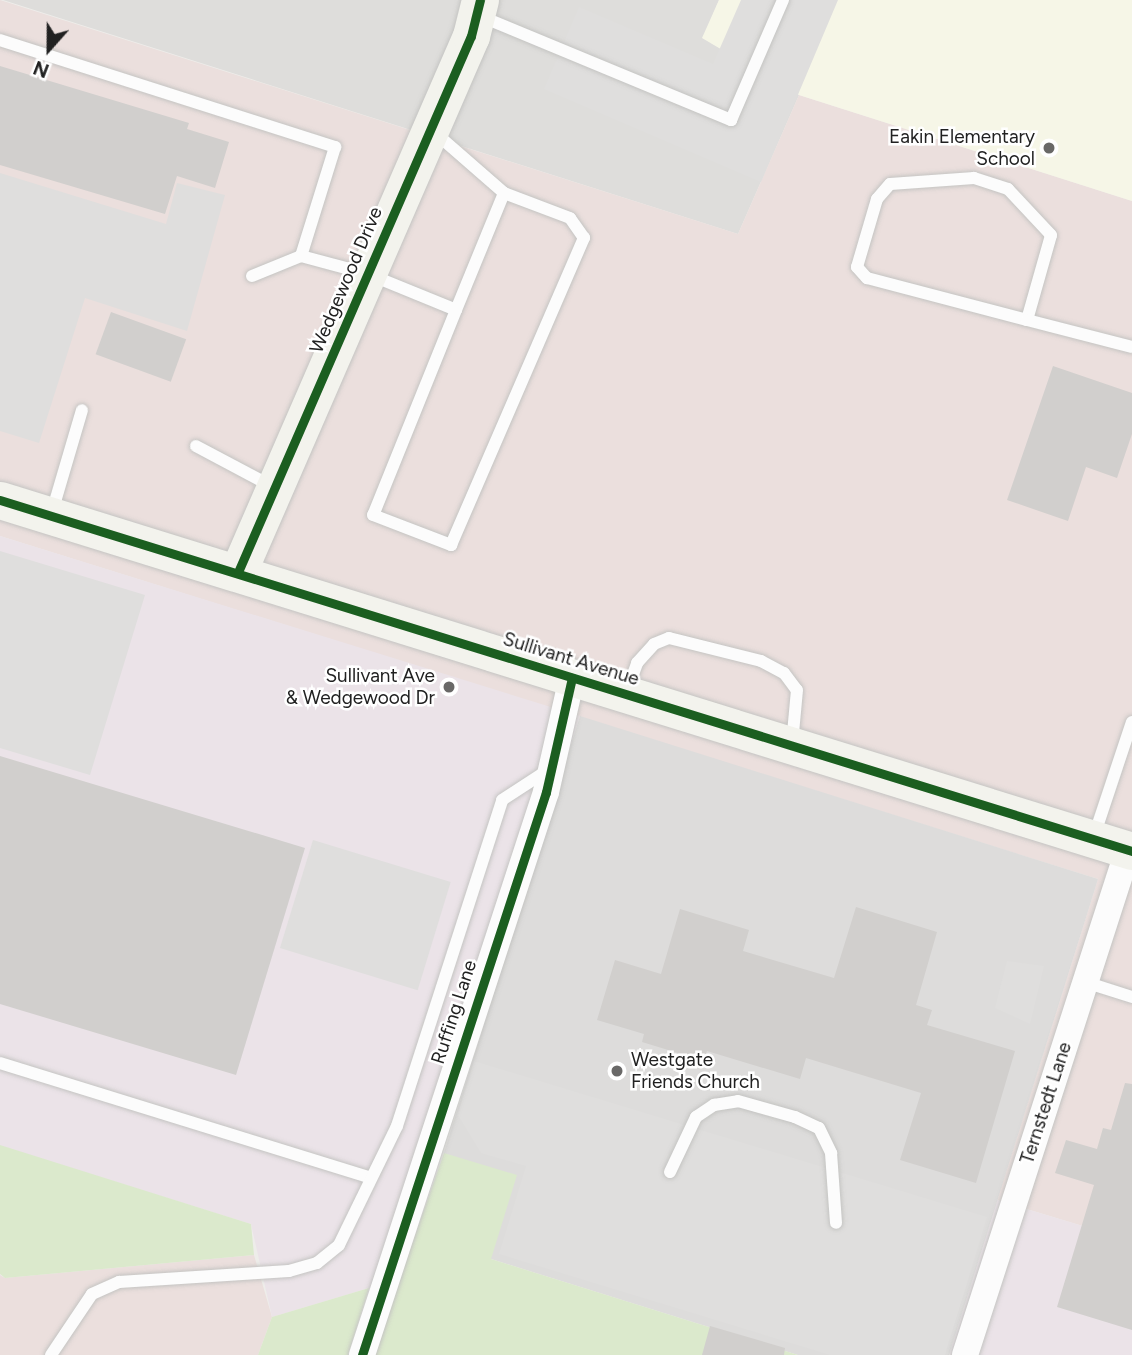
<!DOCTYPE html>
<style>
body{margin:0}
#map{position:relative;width:1132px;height:1355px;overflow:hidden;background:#eeedea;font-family:Figtree,sans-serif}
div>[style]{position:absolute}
.residential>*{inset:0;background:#dedddb}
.commercial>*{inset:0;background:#ebdfdd}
.industrial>*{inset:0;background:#ebe3e8}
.education>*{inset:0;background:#f6f6e7}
.religious>*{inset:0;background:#dddcdb}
.grass>*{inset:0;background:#dbe9cc}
.parking>*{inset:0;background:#dfdedd;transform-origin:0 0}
.building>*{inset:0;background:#d1cfcd;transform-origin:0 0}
.roads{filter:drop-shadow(0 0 2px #c4c4c2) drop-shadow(0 0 2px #c4c4c2)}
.lane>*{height:12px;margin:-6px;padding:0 6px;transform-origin:6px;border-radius:6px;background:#fcfcfc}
.street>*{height:26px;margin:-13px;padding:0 13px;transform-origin:13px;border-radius:13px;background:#fcfcfc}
.secondary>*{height:37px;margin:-18.5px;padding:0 18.5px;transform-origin:18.5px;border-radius:18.5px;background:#f3f3ed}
.cycleway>*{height:9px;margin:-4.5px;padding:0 4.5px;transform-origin:4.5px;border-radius:4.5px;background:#1b5e20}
.dots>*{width:19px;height:19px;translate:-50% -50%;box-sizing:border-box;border:4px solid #fff;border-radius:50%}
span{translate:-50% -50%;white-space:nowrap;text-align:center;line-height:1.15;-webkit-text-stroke:5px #fff;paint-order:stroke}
.poi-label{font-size:19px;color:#212121}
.right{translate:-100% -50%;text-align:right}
.left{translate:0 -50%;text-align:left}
.street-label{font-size:19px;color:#212121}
.north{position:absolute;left:14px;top:14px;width:70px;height:70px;-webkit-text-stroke:5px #fff;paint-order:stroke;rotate:201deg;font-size:19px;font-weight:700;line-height:28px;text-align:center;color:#212121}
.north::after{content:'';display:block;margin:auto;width:24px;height:32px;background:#212121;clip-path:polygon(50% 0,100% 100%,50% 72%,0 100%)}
</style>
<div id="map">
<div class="residential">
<i style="clip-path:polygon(3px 0,719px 0,703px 38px,799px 95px,738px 234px)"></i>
</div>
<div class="commercial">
<i style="clip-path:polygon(0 0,738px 234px,799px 95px,1132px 201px,1132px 1241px,997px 1200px,1098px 879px,0 536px)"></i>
<i style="clip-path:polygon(254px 1255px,272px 1317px,258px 1355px,0 1355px,0 1275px,5px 1278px)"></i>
</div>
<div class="industrial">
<i style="clip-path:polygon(0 536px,580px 716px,393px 1297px,369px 1288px,272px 1317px,251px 1224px,0 1146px)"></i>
<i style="clip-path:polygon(997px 1200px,1132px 1241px,1132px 1355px,949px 1355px)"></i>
</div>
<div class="education">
<i style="clip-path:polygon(719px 0,1132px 0,1132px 201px,799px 95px,702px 38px)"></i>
</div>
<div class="religious">
<i style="clip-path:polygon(580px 716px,1098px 879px,949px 1355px,798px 1355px,491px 1259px,444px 1153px)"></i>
</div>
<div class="grass">
<i style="clip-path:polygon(0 1145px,251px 1224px,254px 1255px,5px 1278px,0 1274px)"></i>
<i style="clip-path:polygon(444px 1153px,517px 1175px,491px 1259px,798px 1355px,373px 1355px)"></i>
<i style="clip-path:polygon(369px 1288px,348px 1355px,258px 1355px,272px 1317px)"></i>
</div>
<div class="parking">
<i style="clip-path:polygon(741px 0,838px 0,761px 182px,544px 89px,579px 7px,713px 64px)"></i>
<i style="clip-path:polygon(0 173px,166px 224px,177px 183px,225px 195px,187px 331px,85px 298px,39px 443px,0 431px)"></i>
<i style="clip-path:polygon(0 551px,145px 595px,90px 775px,0 748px)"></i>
<i style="left:313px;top:840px;width:144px;height:113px;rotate:17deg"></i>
<i style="clip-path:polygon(1007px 961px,1044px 966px,1030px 1024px,995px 1008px)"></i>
<i style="clip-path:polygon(474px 1061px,987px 1217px,945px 1355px,830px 1355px,499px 1254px,526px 1166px,481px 1153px,458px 1115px)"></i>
</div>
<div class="building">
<i style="clip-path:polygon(0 66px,189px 123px,187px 129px,229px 142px,215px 188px,177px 176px,165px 214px,0 165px)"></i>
<i style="left:111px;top:312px;width:80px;height:45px;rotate:20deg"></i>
<i style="clip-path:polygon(1053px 366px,1132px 393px,1132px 434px,1117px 478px,1086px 467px,1068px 521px,1007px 500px)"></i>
<i style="clip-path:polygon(0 756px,305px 848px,236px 1075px,0 1004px)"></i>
<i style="clip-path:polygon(856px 907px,937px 932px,916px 1005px,932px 1010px,927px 1025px,1015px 1051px,976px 1183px,900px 1160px,921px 1093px,806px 1058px,800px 1079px,707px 1051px,704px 1061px,642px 1042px,644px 1034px,597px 1020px,615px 960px,661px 974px,680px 909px,749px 930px,743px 951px,834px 978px)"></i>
<i style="clip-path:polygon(1125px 1083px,1132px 1084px,1132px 1330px,1057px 1307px,1094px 1185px,1055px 1173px,1066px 1140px,1097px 1149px,1103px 1128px,1111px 1130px)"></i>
<i style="clip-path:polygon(710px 1326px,785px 1348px,784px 1355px,702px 1355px)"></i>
</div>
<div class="roads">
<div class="lane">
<i style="left:480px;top:16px;width:272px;rotate:22.5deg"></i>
<i style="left:731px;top:120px;width:131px;rotate:-66.6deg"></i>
<i style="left:0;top:40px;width:352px;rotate:17.7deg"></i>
<i style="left:335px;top:147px;width:114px;rotate:107.3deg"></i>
<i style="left:301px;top:256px;width:69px;rotate:15deg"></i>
<i style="left:368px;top:274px;width:95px;rotate:22.2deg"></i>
<i style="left:456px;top:310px;width:221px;rotate:112deg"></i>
<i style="left:373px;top:515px;width:84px;rotate:21deg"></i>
<i style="left:451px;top:545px;width:335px;rotate:-66.6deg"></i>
<i style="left:584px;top:238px;width:24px;rotate:-125deg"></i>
<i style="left:570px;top:218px;width:71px;rotate:-159.3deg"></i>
<i style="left:504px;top:193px;width:126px;rotate:112.3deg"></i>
<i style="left:433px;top:131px;width:94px;rotate:41.1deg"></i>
<i style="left:252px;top:276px;width:53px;rotate:-22.2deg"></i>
<i style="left:1027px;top:320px;width:88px;rotate:-74.2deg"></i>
<i style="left:1051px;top:235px;width:63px;rotate:-133.1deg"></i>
<i style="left:1008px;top:189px;width:36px;rotate:-162deg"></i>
<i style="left:974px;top:178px;width:84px;rotate:175.9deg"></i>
<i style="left:890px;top:184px;width:20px;rotate:131deg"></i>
<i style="left:877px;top:199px;width:71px;rotate:106.4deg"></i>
<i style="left:857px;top:267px;width:15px;rotate:48deg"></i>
<i style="left:867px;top:278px;width:165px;rotate:14.7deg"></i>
<i style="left:1027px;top:320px;width:108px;rotate:14.4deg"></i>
<i style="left:196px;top:446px;width:87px;rotate:28deg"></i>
<i style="left:52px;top:512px;width:106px;rotate:-73.6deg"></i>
<i style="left:627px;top:691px;width:30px;rotate:-70deg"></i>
<i style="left:637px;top:663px;width:25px;rotate:-48deg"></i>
<i style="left:654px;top:644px;width:16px;rotate:-22deg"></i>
<i style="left:669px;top:638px;width:95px;rotate:14deg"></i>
<i style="left:761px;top:661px;width:26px;rotate:28deg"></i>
<i style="left:784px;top:673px;width:21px;rotate:53deg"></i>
<i style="left:797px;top:690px;width:54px;rotate:95.3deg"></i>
<i style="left:1094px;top:836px;width:120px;rotate:-71.6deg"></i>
<i style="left:1085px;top:982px;width:49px;rotate:17.7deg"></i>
<i style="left:0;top:1063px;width:388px;rotate:17.2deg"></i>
<i style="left:670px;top:1172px;width:61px;rotate:-64.7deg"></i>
<i style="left:696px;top:1117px;width:22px;rotate:-34deg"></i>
<i style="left:714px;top:1105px;width:24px;rotate:-9deg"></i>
<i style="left:738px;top:1101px;width:59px;rotate:15.7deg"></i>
<i style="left:795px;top:1117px;width:26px;rotate:25deg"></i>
<i style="left:819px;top:1128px;width:28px;rotate:64deg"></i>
<i style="left:831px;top:1153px;width:70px;rotate:85.9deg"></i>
<i style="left:51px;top:1355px;width:73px;rotate:-56.1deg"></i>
<i style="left:92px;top:1294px;width:30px;rotate:-24deg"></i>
<i style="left:119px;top:1282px;width:170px;rotate:-3.7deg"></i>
<i style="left:289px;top:1271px;width:29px;rotate:-16deg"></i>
<i style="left:317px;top:1263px;width:28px;rotate:-39deg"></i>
<i style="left:339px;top:1245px;width:132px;rotate:-64deg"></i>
<i style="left:397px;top:1126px;width:342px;rotate:-72.1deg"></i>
<i style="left:502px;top:800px;width:55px;rotate:-33.1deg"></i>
</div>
<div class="street">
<i style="left:362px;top:1355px;width:592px;rotate:-71.9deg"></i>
<i style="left:546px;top:792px;width:117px;rotate:-77.2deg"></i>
<i style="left:965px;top:1355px;width:531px;rotate:-72.11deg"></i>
</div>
<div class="secondary">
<i style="left:0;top:500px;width:1185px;rotate:17.23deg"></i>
<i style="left:238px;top:572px;width:584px;rotate:-66.51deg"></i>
<i style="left:471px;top:36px;width:37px;rotate:-76deg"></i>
</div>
</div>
<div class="cycleway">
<i style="left:0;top:500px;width:1185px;rotate:17.23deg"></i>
<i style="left:238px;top:572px;width:584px;rotate:-66.51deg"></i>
<i style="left:471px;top:36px;width:37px;rotate:-76deg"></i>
<i style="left:362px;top:1355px;width:592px;rotate:-71.9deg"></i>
<i style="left:546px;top:792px;width:117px;rotate:-77.2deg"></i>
</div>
<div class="dots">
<i style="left:1049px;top:148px;background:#696867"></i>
<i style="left:449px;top:687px;background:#696867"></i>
<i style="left:617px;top:1071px;background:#696867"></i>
</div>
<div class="poi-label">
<span class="right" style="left:1035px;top:148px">Eakin Elementary<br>School</span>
<span class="right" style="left:435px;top:687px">Sullivant Ave<br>&amp; Wedgewood Dr</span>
<span class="left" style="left:631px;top:1071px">Westgate<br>Friends Church</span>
</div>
<div class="street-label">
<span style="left:346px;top:280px;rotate:-67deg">Wedgewood Drive</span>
<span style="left:571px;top:659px;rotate:17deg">Sullivant Avenue</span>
<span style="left:454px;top:1012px;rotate:-72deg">Ruffing Lane</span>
<span style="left:1046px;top:1103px;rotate:-72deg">Ternstedt Lane</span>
</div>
<div class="north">N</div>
</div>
